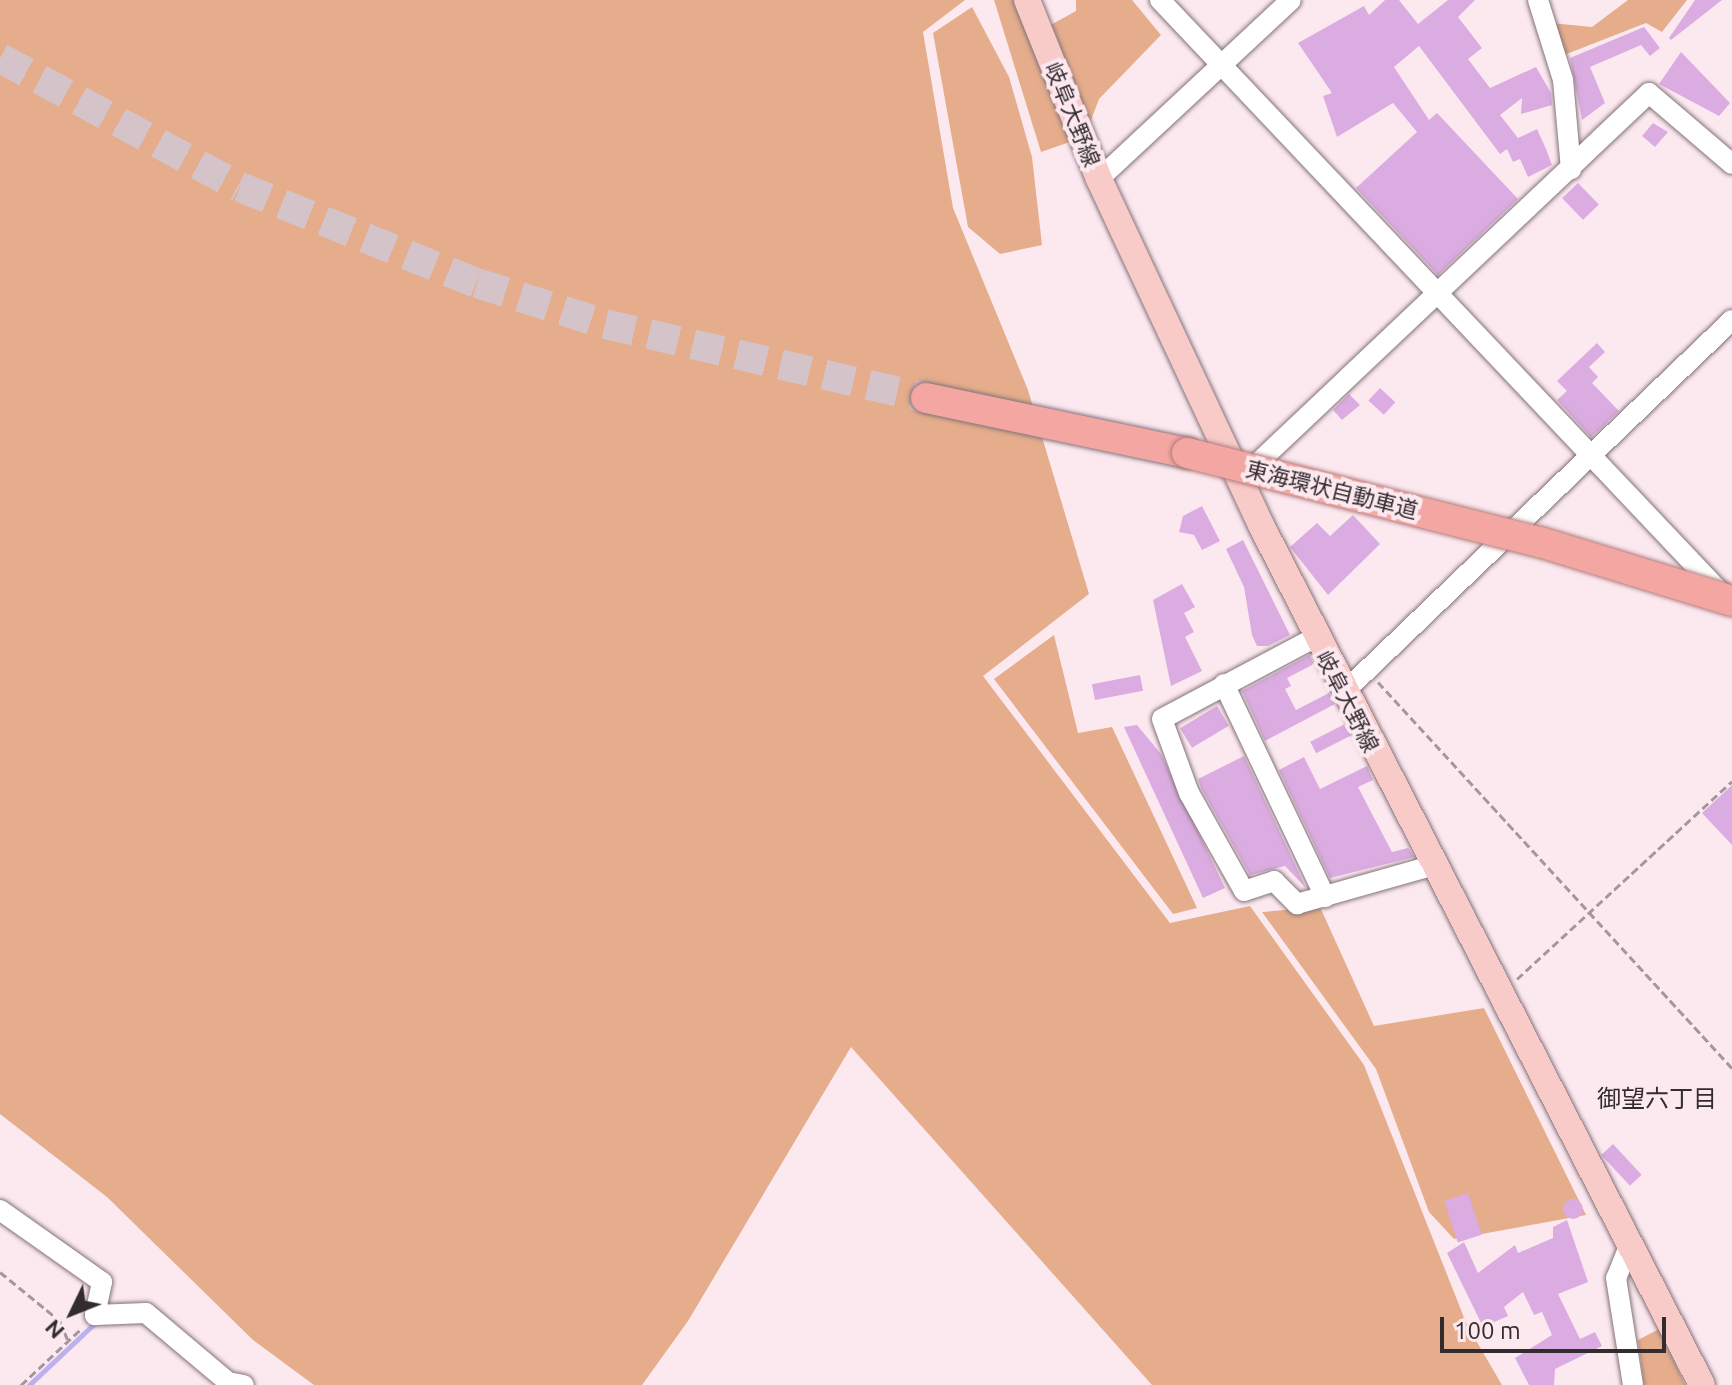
<!DOCTYPE html>
<meta charset="utf-8">
<style>
body{margin:0}
#map{position:relative;width:1732px;height:1385px;overflow:hidden;background:#fce9f0;font-family:Ubuntu,"Noto Sans JP",sans-serif}
div>[style]{position:absolute}
.green>*{inset:0;background:#e5ad8b}
.stream>*{height:5px;margin:-2.5px;padding:0 2.5px;transform-origin:2.5px;border-radius:2.5px;background:#bcb0ef}
.building>*{inset:0;background:#dbace1;transform-origin:0 0}
.round{border-radius:50%}
.highway-tunnel>*{height:30px;margin-top:-15px;transform-origin:0;background:repeating-linear-gradient(90deg,#d4c3c9 0 30px,transparent 0 45px)}
.path>*{height:3px;margin-top:-1.5px;transform-origin:0;background:repeating-linear-gradient(90deg,#a4979b 0 8px,transparent 0 12px)}
.roads{filter:drop-shadow(0 0 2px #84737a) drop-shadow(0 0 2px #84737a)}
.minor>*{height:20px;margin:-10px;padding:0 10px;transform-origin:10px;border-radius:10px;background:#fff}
.major>*{height:26px;margin:-13px;padding:0 13px;transform-origin:13px;border-radius:13px;background:#f8cac8}
.highway>*{height:30px;margin:-15px;padding:0 15px;transform-origin:15px;border-radius:15px;background:#f4a6a3}
.bridges{filter:drop-shadow(0 0 2px #b07b7a) drop-shadow(0 0 2px #b07b7a)}
.highway-bridge>*{height:30px;margin:-15px;padding:0 15px;transform-origin:15px;border-radius:15px;background:#f4a6a3}
span{translate:-50% -50%;white-space:nowrap;text-align:center;line-height:1.15;-webkit-text-stroke:8px #fce9f0;paint-order:stroke}
.street-label{font-size:22px;color:#332c2e}
.neighbourhood-label{font-size:24px;color:#332c2e}
.north{position:absolute;left:32px;top:1273px;width:80px;height:80px;-webkit-text-stroke:6px #fce9f0;paint-order:stroke;rotate:227deg;font-size:22px;font-weight:700;line-height:32px;text-align:center;color:#332c2e}
.north::after{content:'';display:block;margin:auto;width:28px;height:36px;background:#332c2e;clip-path:polygon(50% 0,100% 100%,50% 72%,0 100%)}
.scale{position:absolute;left:1440px;top:1317px;width:226px;height:36px;box-sizing:border-box;border:4px solid #332c2e;border-top:0;padding-left:10px;font-size:24px;line-height:28px;white-space:nowrap;color:#332c2e;-webkit-text-stroke:6px #fce9f0;paint-order:stroke}
</style>
<div id="map">
<div class="green">
<i style="clip-path:polygon(0 0,965px 0,923px 32px,953px 208px,1028px 390px,1089px 594px,983px 676px,1170px 923px,1250px 906px,1364px 1065px,1467px 1325px,1502px 1385px,1152px 1385px,851px 1047px,688px 1321px,642px 1385px,314px 1385px,253px 1340px,107px 1197px,0 1114px)"></i>
<i style="clip-path:polygon(994px 0,1014px 0,1070px 142px,1041px 152px)"></i>
<i style="clip-path:polygon(1076px 0,1132px 0,1161px 35px,1099px 99px,1088px 128px,1047px 27px,1076px 11px)"></i>
<i style="clip-path:polygon(1628px 0,1687px 0,1662px 32px,1646px 23px,1564px 55px,1551px 23px,1592px 27px)"></i>
<i style="clip-path:polygon(972px 7px,1009px 77px,1032px 157px,1042px 245px,1000px 254px,968px 227px,933px 33px)"></i>
<i style="clip-path:polygon(1054px 635px,1078px 733px,1112px 727px,1197px 908px,1173px 914px,994px 679px)"></i>
<i style="clip-path:polygon(1320px 907px,1374px 1026px,1484px 1008px,1586px 1215px,1454px 1239px,1429px 1212px,1376px 1069px,1262px 912px)"></i>
<i style="clip-path:polygon(1659px 1329px,1685px 1385px,1644px 1385px,1638px 1340px)"></i>
</div>
<div class="stream">
<i style="left:29px;top:1385px;width:93px;rotate:-43.3deg"></i>
</div>
<div class="building">
<i style="clip-path:polygon(1385px 0,1399px 0,1418px 24px,1448px 0,1475px 0,1458px 17px,1482px 48px,1468px 59px,1490px 88px,1536px 67px,1551px 93px,1552px 105px,1521px 114px,1522px 98px,1500px 115px,1518px 138px,1537px 129px,1546px 149px,1552px 165px,1528px 177px,1520px 159px,1513px 162px,1507px 149px,1500px 154px,1419px 46px,1394px 67px,1429px 120px,1437px 113px,1518px 199px,1438px 275px,1356px 188px,1417px 132px,1393px 103px,1337px 137px,1323px 96px,1332px 93px,1298px 43px,1364px 6px,1369px 15px)"></i>
<i style="clip-path:polygon(1695px 0,1722px 0,1671px 40px,1669px 38px)"></i>
<i style="clip-path:polygon(1644px 27px,1660px 48px,1650px 56px,1641px 45px,1590px 67px,1605px 103px,1582px 120px,1570px 58px)"></i>
<i style="clip-path:polygon(1681px 52px,1730px 103px,1719px 116px,1659px 84px)"></i>
<i style="clip-path:polygon(1653px 123px,1668px 132px,1655px 147px,1642px 136px)"></i>
<i style="left:1578px;top:183px;width:30px;height:22px;rotate:46deg"></i>
<i style="clip-path:polygon(1597px 343px,1605px 352px,1589px 367px,1598px 377px,1592px 383px,1619px 411px,1591px 437px,1557px 400px,1567px 391px,1557px 381px)"></i>
<i style="left:1380px;top:388px;width:21px;height:17px;rotate:43deg"></i>
<i style="clip-path:polygon(1349px 394px,1360px 405px,1342px 420px,1333px 410px)"></i>
<i style="clip-path:polygon(1202px 506px,1220px 541px,1202px 550px,1194px 535px,1179px 532px,1183px 516px)"></i>
<i style="clip-path:polygon(1353px 515px,1380px 544px,1328px 595px,1290px 547px,1317px 523px,1330px 536px)"></i>
<i style="clip-path:polygon(1243px 540px,1290px 635px,1268px 646px,1257px 646px,1252px 635px,1244px 587px,1226px 549px)"></i>
<i style="clip-path:polygon(1182px 584px,1195px 607px,1184px 613px,1194px 632px,1185px 637px,1202px 671px,1171px 686px,1153px 600px)"></i>
<i style="clip-path:polygon(1309px 655px,1314px 664px,1287px 678px,1291px 686px,1285px 689px,1296px 710px,1329px 693px,1335px 704px,1265px 741px,1242px 691px)"></i>
<i style="left:1140px;top:675px;width:16px;height:49px;rotate:79deg"></i>
<i style="left:1217px;top:706px;width:23px;height:43px;rotate:59deg"></i>
<i style="left:1345px;top:724px;width:13px;height:39px;rotate:63deg"></i>
<i style="clip-path:polygon(1137px 725px,1161px 754px,1225px 888px,1203px 898px,1124px 727px)"></i>
<i style="clip-path:polygon(1244px 756px,1306px 888px,1285px 866px,1250px 875px,1201px 788px,1198px 779px)"></i>
<i style="clip-path:polygon(1304px 757px,1320px 789px,1367px 766px,1373px 780px,1358px 787px,1372px 814px,1392px 852px,1408px 848px,1414px 857px,1330px 878px,1279px 770px)"></i>
<i style="clip-path:polygon(1732px 785px,1732px 845px,1702px 813px)"></i>
<i style="left:1613px;top:1144px;width:42px;height:16px;rotate:47deg"></i>
<i style="left:1468px;top:1193px;width:44px;height:25px;rotate:72deg"></i>
<i class="round" style="left:1563px;top:1199px;width:20px;height:20px"></i>
<i style="clip-path:polygon(1567px 1220px,1588px 1282px,1558px 1294px,1580px 1339px,1595px 1332px,1602px 1346px,1555px 1369px,1554px 1385px,1529px 1385px,1515px 1358px,1552px 1335px,1542px 1312px,1534px 1315px,1523px 1292px,1504px 1307px,1508px 1316px,1483px 1327px,1447px 1253px,1464px 1242px,1478px 1273px,1515px 1245px,1518px 1253px,1553px 1238px,1553px 1227px)"></i>
</div>
<div class="highway-tunnel">
<i style="left:0;top:58px;width:272px;rotate:28.3deg"></i>
<i style="left:240px;top:187px;width:256px;rotate:22.1deg"></i>
<i style="left:477px;top:283px;width:134px;rotate:17.8deg"></i>
<i style="left:605px;top:324px;width:329px;rotate:13deg"></i>
</div>
<div class="path">
<i style="left:1378px;top:682px;width:524px;rotate:47.48deg"></i>
<i style="left:1517px;top:979px;width:292px;rotate:-42.6deg"></i>
<i style="left:0;top:1272px;width:77px;rotate:39.2deg"></i>
<i style="left:60px;top:1321px;width:22px;rotate:68deg"></i>
<i style="left:21px;top:1385px;width:83px;rotate:-43.1deg"></i>
</div>
<div class="roads">
<div class="minor">
<i style="left:1160px;top:0;width:821px;rotate:46.58deg"></i>
<i style="left:1538px;top:0;width:84px;rotate:72.6deg"></i>
<i style="left:1563px;top:80px;width:90px;rotate:84.9deg"></i>
<i style="left:1099px;top:179px;width:262px;rotate:-43deg"></i>
<i style="left:1245px;top:475px;width:556px;rotate:-43.4deg"></i>
<i style="left:1649px;top:93px;width:109px;rotate:40.5deg"></i>
<i style="left:1316px;top:637px;width:174px;rotate:152deg"></i>
<i style="left:1162px;top:719px;width:79px;rotate:70deg"></i>
<i style="left:1189px;top:793px;width:112px;rotate:60.7deg"></i>
<i style="left:1244px;top:891px;width:32px;rotate:-18deg"></i>
<i style="left:1274px;top:881px;width:33px;rotate:45deg"></i>
<i style="left:1297px;top:904px;width:139px;rotate:-15.8deg"></i>
<i style="left:1224px;top:684px;width:236px;rotate:64.6deg"></i>
<i style="left:1343px;top:693px;width:539px;rotate:-43.8deg"></i>
<i style="left:0;top:1210px;width:125px;rotate:35.2deg"></i>
<i style="left:102px;top:1282px;width:34px;rotate:102deg"></i>
<i style="left:95px;top:1315px;width:51px;rotate:-2.2deg"></i>
<i style="left:146px;top:1313px;width:107px;rotate:40.1deg"></i>
<i style="left:228px;top:1382px;width:16px;rotate:11deg"></i>
<i style="left:1628px;top:1249px;width:31px;rotate:112deg"></i>
<i style="left:1616px;top:1278px;width:108px;rotate:81deg"></i>
</div>
<div class="major">
<i style="left:1027px;top:0;width:193px;rotate:68.1deg"></i>
<i style="left:1099px;top:179px;width:382px;rotate:64.9deg"></i>
<i style="left:1261px;top:525px;width:966px;rotate:62.85deg"></i>
</div>
<div class="highway">
<i style="left:926px;top:398px;width:267px;rotate:11.9deg"></i>
</div>
</div>
<div class="bridges">
<div class="highway-bridge">
<i style="left:1187px;top:453px;width:364px;rotate:14.2deg"></i>
<i style="left:1540px;top:542px;width:201px;rotate:17.1deg"></i>
</div>
</div>
<div class="street-label">
<span style="left:1073px;top:114px;rotate:68deg">岐阜大野線</span>
<span style="left:1332px;top:489px;rotate:14deg">東海環状自動車道</span>
<span style="left:1348px;top:701px;rotate:63deg">岐阜大野線</span>
</div>
<div class="neighbourhood-label">
<span style="left:1657px;top:1099px">御望六丁目</span>
</div>
<div class="north">N</div>
<div class="scale">100 m</div>
</div>
